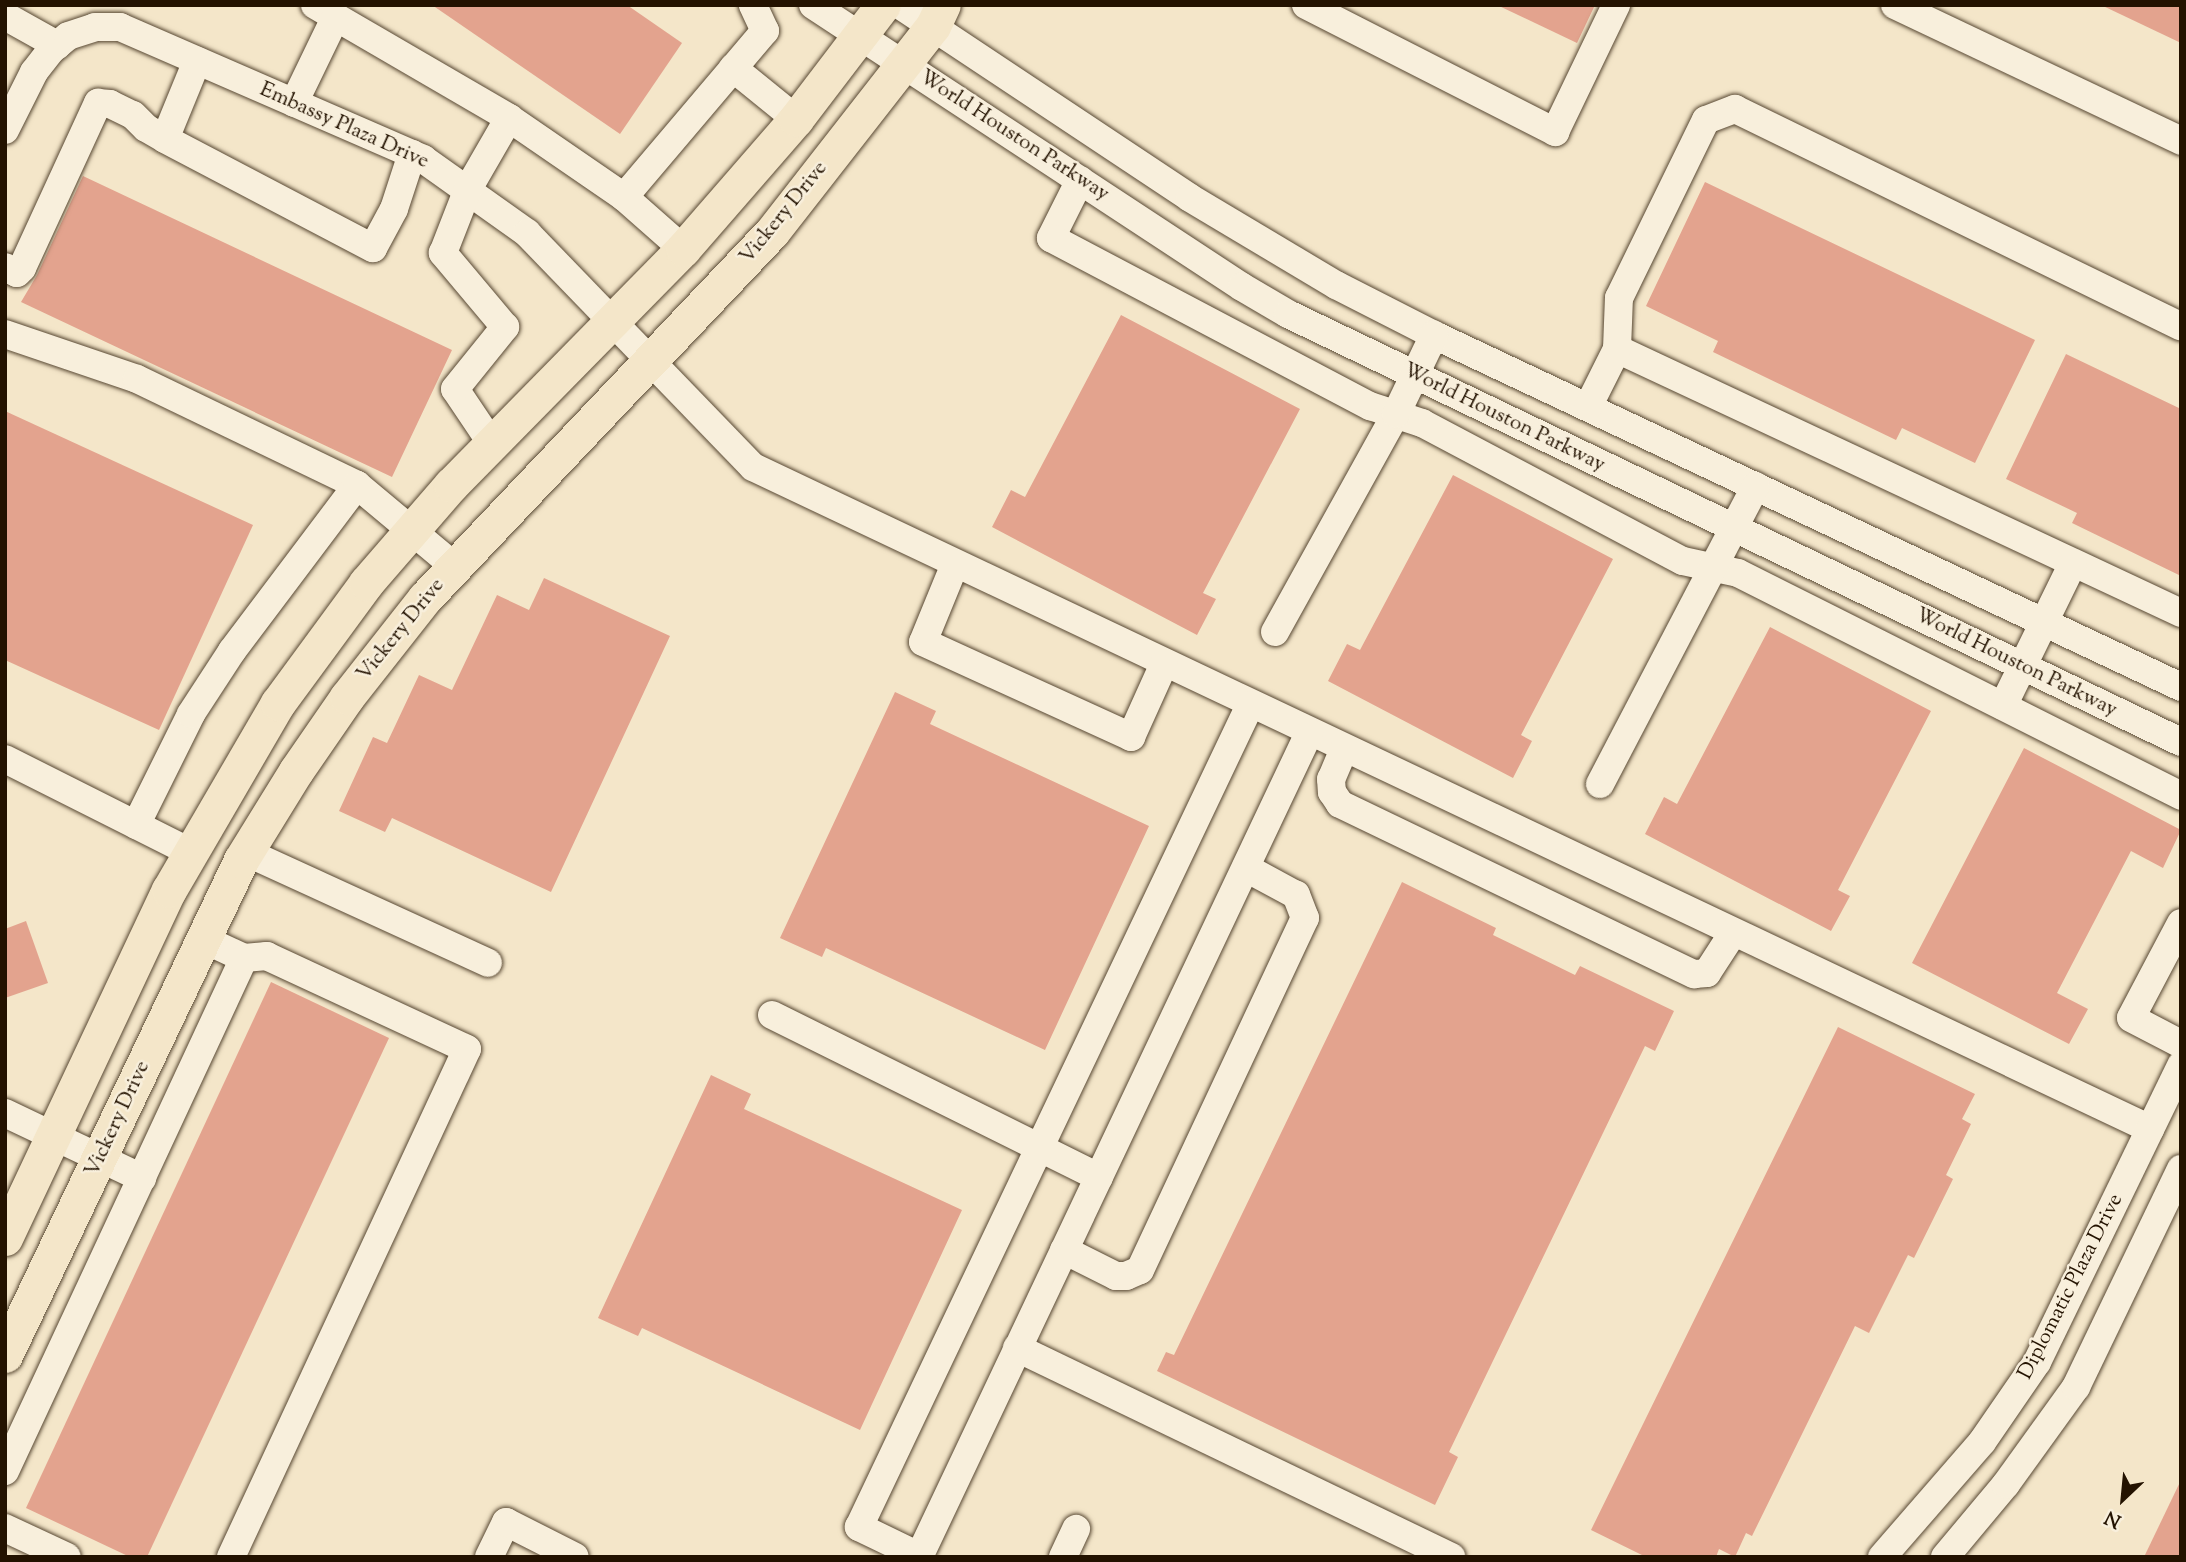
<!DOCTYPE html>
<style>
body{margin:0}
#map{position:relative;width:2186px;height:1562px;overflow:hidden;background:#f4e6c9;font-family:"Sorts Mill Goudy",serif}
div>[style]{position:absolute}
.building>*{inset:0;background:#e3a38e}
.roads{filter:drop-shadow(0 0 2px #574732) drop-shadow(0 0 2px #574732)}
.minor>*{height:28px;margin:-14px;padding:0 14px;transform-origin:14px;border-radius:14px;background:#f8efdc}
.major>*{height:35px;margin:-17.5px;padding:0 17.5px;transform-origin:17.5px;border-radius:17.5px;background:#f4e6c9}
span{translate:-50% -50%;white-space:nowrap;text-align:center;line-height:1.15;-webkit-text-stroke:5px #f8efdc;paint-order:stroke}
.street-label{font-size:21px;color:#231200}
.frame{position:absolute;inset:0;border:7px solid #231200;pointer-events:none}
.north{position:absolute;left:2088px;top:1464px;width:70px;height:70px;-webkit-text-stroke:5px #f8efdc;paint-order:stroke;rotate:206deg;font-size:19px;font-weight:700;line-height:28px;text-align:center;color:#231200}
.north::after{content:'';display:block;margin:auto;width:24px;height:32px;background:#231200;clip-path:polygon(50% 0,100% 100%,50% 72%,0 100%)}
</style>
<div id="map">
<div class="building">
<i style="clip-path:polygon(432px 5px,627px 5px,682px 43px,620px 134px)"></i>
<i style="clip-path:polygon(1497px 5px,1595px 5px,1577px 43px)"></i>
<i style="clip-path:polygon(2101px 5px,2181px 5px,2181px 43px)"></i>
<i style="clip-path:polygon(83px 176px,452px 350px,392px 477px,21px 302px,37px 275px)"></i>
<i style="clip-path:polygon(1705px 182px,2035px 340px,1975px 463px,1902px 428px,1896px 440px,1713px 352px,1718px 341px,1646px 306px)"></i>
<i style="clip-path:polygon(1121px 315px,1300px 409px,1203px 593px,1216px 599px,1197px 635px,992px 527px,1011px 490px,1025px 497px)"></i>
<i style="clip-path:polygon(2066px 354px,2181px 409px,2181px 576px,2072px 523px,2077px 513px,2006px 479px)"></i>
<i style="clip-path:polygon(5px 411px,253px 525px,159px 730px,5px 660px)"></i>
<i style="clip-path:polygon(1453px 475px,1613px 559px,1521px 735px,1532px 741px,1513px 778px,1328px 681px,1347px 644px,1360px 650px)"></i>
<i style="clip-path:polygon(544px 578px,670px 636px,551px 892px,392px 818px,385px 832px,339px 811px,373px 737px,387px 743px,419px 675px,452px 690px,497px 595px,529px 610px)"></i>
<i style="clip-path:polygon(1770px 627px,1931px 711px,1838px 890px,1850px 896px,1831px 931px,1645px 834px,1664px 797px,1677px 804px)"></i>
<i style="clip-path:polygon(895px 692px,936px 711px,930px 724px,1149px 826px,1045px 1050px,826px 948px,822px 957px,780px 938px)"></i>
<i style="clip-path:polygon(2024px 748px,2181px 830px,2163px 868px,2131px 851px,2057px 993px,2088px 1009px,2069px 1044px,1912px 963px)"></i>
<i style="clip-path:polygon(1402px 882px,1496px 928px,1493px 935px,1575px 975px,1580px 966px,1674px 1011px,1655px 1051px,1645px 1046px,1449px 1452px,1458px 1457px,1435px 1505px,1157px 1371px,1166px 1352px,1174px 1355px)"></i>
<i style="clip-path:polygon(26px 921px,48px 983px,5px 998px,5px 929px)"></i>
<i style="clip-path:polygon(271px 982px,389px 1038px,147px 1557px,130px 1557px,26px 1508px)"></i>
<i style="clip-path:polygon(1838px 1027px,1975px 1094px,1962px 1119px,1971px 1124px,1946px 1175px,1953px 1179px,1914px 1258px,1908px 1255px,1869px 1333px,1855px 1326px,1752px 1536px,1746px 1533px,1735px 1557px,1719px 1549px,1716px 1557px,1646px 1557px,1591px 1530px)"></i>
<i style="clip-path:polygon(711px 1075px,751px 1094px,744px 1109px,962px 1210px,860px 1430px,642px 1328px,638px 1336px,598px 1318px)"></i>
<i style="clip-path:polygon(2181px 1480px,2181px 1557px,2144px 1557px)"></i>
</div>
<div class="roads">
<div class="minor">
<i style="left:315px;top:5px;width:225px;rotate:30.2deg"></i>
<i style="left:509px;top:118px;width:140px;rotate:34.5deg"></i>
<i style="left:624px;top:197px;width:79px;rotate:41.4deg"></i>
<i style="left:813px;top:5px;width:513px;rotate:33.32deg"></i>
<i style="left:1242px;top:287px;width:53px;rotate:30.4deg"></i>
<i style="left:1288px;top:314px;width:990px;rotate:25.61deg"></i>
<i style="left:900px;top:5px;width:348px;rotate:33.6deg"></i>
<i style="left:1190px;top:198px;width:170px;rotate:30.8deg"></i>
<i style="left:1336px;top:285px;width:110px;rotate:27deg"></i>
<i style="left:1434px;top:335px;width:826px;rotate:25.23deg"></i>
<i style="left:1306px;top:5px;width:280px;rotate:27deg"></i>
<i style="left:1555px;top:132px;width:141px;rotate:-64.3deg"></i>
<i style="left:1895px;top:5px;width:317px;rotate:25.4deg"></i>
<i style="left:5px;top:16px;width:60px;rotate:29.1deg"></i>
<i style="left:197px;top:61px;width:84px;rotate:112.3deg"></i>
<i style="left:165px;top:139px;width:235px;rotate:27.7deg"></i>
<i style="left:373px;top:248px;width:44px;rotate:-61.7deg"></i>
<i style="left:394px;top:209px;width:58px;rotate:-71.9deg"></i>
<i style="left:733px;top:68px;width:81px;rotate:39deg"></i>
<i style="left:294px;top:103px;width:94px;rotate:-64.2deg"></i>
<i style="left:5px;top:130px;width:65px;rotate:-63.4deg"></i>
<i style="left:34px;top:72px;width:28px;rotate:-52deg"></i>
<i style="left:51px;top:50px;width:22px;rotate:-39deg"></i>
<i style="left:68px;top:36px;width:28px;rotate:-18deg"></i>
<i style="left:95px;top:27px;width:25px"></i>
<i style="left:120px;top:27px;width:331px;rotate:23.5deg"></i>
<i style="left:423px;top:159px;width:128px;rotate:35.4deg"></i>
<i style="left:527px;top:233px;width:325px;rotate:46deg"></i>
<i style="left:753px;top:467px;width:1546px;rotate:25.35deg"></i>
<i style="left:1080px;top:180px;width:65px;rotate:116.6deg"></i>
<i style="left:1051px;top:238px;width:361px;rotate:27.8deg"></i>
<i style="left:1370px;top:406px;width:55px;rotate:18.1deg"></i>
<i style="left:1422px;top:423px;width:295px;rotate:27.9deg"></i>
<i style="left:1683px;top:561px;width:56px;rotate:12.3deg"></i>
<i style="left:1738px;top:573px;width:496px;rotate:26.7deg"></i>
<i style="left:624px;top:197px;width:218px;rotate:-49.7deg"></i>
<i style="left:765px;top:31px;width:29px;rotate:-115deg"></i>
<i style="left:5px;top:267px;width:13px;rotate:27deg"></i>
<i style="left:17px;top:273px;width:7px;rotate:-45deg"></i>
<i style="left:22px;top:268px;width:182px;rotate:-65.3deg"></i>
<i style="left:98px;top:103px;width:12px;rotate:5deg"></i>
<i style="left:110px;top:104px;width:25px;rotate:26deg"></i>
<i style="left:133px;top:115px;width:18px;rotate:45deg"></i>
<i style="left:146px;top:128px;width:22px;rotate:30deg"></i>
<i style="left:5px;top:334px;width:139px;rotate:18.8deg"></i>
<i style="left:137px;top:379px;width:244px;rotate:25.7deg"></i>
<i style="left:1617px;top:349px;width:623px;rotate:25.08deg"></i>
<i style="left:1588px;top:407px;width:65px;rotate:-63.4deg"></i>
<i style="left:1617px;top:349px;width:51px;rotate:-87.8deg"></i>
<i style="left:1619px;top:298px;width:198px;rotate:-64deg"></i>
<i style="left:1706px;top:120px;width:31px;rotate:-21deg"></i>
<i style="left:1735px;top:109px;width:496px;rotate:26deg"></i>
<i style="left:492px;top:444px;width:66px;rotate:-123.9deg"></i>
<i style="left:455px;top:389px;width:80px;rotate:-51.1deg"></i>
<i style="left:505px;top:327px;width:97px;rotate:-130deg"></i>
<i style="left:443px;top:253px;width:69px;rotate:-68.7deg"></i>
<i style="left:468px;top:189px;width:82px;rotate:-60deg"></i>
<i style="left:955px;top:564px;width:84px;rotate:112.3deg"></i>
<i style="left:923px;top:642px;width:229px;rotate:24.5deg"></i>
<i style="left:1131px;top:737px;width:80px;rotate:-65.7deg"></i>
<i style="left:1275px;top:632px;width:249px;rotate:-61deg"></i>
<i style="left:1396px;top:414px;width:88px;rotate:-64.3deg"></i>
<i style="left:2003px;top:706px;width:159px;rotate:-63.9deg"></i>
<i style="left:1344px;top:749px;width:33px;rotate:113deg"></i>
<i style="left:1331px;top:779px;width:13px;rotate:86deg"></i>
<i style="left:1332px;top:792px;width:14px;rotate:56deg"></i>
<i style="left:1340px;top:804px;width:393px;rotate:25.7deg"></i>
<i style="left:1694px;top:974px;width:13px;rotate:-4deg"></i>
<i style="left:1707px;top:973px;width:48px;rotate:-57deg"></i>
<i style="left:5px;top:759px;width:207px;rotate:26.7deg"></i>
<i style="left:1600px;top:784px;width:336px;rotate:-62.4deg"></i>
<i style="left:136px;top:825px;width:124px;rotate:-63.6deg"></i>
<i style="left:191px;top:714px;width:75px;rotate:-56.9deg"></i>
<i style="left:232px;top:651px;width:208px;rotate:-53deg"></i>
<i style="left:357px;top:485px;width:126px;rotate:39.9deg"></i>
<i style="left:246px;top:852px;width:266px;rotate:24.6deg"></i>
<i style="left:2181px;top:923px;width:107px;rotate:117.8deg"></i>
<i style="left:2131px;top:1018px;width:56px;rotate:27.5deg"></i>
<i style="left:772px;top:1015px;width:365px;rotate:26.4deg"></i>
<i style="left:5px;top:1113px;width:152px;rotate:25.4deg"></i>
<i style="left:1064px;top:1250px;width:58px;rotate:26.6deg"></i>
<i style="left:1116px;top:1276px;width:10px"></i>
<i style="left:1126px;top:1276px;width:15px;rotate:-23deg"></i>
<i style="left:1140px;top:1270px;width:389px;rotate:-64.9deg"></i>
<i style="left:1305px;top:918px;width:25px;rotate:-111deg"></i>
<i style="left:1296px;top:895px;width:57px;rotate:-151.6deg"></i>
<i style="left:1017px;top:1348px;width:482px;rotate:25.7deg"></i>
<i style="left:5px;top:1471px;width:566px;rotate:-65.02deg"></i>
<i style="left:244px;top:958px;width:45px;rotate:-155.1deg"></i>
<i style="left:5px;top:1528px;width:68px;rotate:25.1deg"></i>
<i style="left:919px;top:1556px;width:67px;rotate:-154.2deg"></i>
<i style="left:859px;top:1527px;width:910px;rotate:-64.56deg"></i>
<i style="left:231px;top:1557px;width:560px;rotate:-65.08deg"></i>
<i style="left:467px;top:1049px;width:221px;rotate:-155.1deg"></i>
<i style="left:267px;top:956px;width:23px;rotate:175deg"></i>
<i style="left:489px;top:1557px;width:39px;rotate:-64deg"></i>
<i style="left:506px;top:1522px;width:77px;rotate:26.9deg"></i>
<i style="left:919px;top:1557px;width:912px;rotate:-64.67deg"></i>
<i style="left:1063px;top:1557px;width:31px;rotate:-65deg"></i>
<i style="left:1882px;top:1557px;width:152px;rotate:-49deg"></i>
<i style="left:1982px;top:1442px;width:97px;rotate:-55.5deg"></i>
<i style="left:2037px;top:1362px;width:330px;rotate:-64.1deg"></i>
<i style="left:1945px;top:1557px;width:95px;rotate:-50.1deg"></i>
<i style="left:2006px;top:1484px;width:120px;rotate:-54.2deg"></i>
<i style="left:2076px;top:1387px;width:242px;rotate:-64.3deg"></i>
</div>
<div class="major">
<i style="left:5px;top:1238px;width:385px;rotate:-64.8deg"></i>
<i style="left:169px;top:890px;width:216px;rotate:-59.8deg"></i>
<i style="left:278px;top:703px;width:149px;rotate:-53.7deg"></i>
<i style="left:366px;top:583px;width:130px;rotate:-49.1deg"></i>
<i style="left:451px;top:485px;width:331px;rotate:-45.5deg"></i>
<i style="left:683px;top:249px;width:172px;rotate:-49deg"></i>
<i style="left:796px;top:119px;width:143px;rotate:-52.7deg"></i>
<i style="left:5px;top:1355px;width:548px;rotate:-64.51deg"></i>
<i style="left:241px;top:860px;width:105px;rotate:-58.3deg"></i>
<i style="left:296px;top:771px;width:90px;rotate:-55.4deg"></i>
<i style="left:347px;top:697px;width:126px;rotate:-51.8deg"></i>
<i style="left:425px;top:598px;width:504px;rotate:-46.53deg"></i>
<i style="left:772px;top:232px;width:261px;rotate:-52deg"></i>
<i style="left:933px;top:26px;width:23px;rotate:-65deg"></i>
</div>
</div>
<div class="street-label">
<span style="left:344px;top:126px;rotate:24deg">Embassy Plaza Drive</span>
<span style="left:1014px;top:136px;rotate:33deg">World Houston Parkway</span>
<span style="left:784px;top:213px;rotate:-51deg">Vickery Drive</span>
<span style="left:1504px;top:418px;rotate:26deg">World Houston Parkway</span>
<span style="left:401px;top:630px;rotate:-51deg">Vickery Drive</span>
<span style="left:2016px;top:663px;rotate:26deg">World Houston Parkway</span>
<span style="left:118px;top:1119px;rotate:-65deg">Vickery Drive</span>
<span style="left:2071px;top:1287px;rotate:-63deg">Diplomatic Plaza Drive</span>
</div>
<div class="frame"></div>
<div class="north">N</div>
</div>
